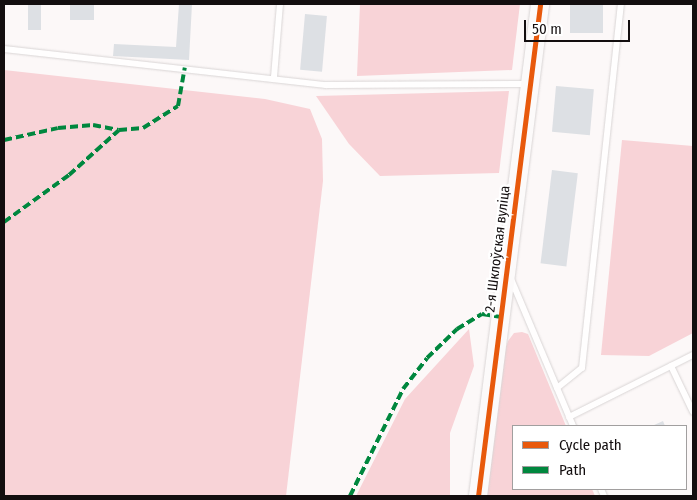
<!DOCTYPE html>
<meta charset="utf-8">
<style>
body{margin:0}
#map{position:relative;width:697px;height:500px;overflow:hidden;background:#fcf8f8;font-family:"Fira Sans Condensed",sans-serif}
div>[style]{position:absolute}
.green>*{inset:0;background:#f8d3d7}
.building>*{inset:0;background:#dde0e4;transform-origin:0 0}
.roads{filter:drop-shadow(0 0 1px #d9d5d5) drop-shadow(0 0 1px #d9d5d5)}
.lane>*{height:6px;margin:-3px;padding:0 3px;transform-origin:3px;border-radius:3px;background:#fffefe}
.secondary>*{height:18px;margin:-9px;padding:0 9px;transform-origin:9px;border-radius:9px;background:#fcfafa}
.quiet>*{height:4px;margin-top:-2px;transform-origin:0;background:repeating-linear-gradient(90deg,#00873e 0 8px,transparent 0 12px)}
.cycleway>*{height:5px;margin:-2.5px;padding:0 2.5px;transform-origin:2.5px;border-radius:2.5px;background:#e8590c}
span{translate:-50% -50%;white-space:nowrap;text-align:center;line-height:1.15;-webkit-text-stroke:4.5px #fff;paint-order:stroke}
.street-label{font-size:14px;color:#130e0f}
.frame{position:absolute;inset:0;border:5px solid #130e0f;pointer-events:none}
.legend{position:absolute;left:512px;top:425px;width:175px;height:65px;box-sizing:border-box;background:#fff;border:1px solid #a19f9f;margin:0;padding:6px 9px;list-style:none;font-size:15px;color:#130e0f}
.legend li{display:flex;align-items:center;gap:10px;height:25px}
.legend b{width:25px;border:1px solid #a19f9f}
.scale{position:absolute;left:524px;top:20px;width:106px;height:22px;box-sizing:border-box;border:2px solid #130e0f;border-top:0;padding-left:6px;font-size:15px;line-height:18px;white-space:nowrap;color:#130e0f;-webkit-text-stroke:4px #fff;paint-order:stroke}
</style>
<div id="map">
<div class="green">
<i style="clip-path:polygon(360px 4px,520px 4px,512px 70px,357px 76px)"></i>
<i style="clip-path:polygon(4px 70px,265px 99px,310px 109px,322px 139px,323px 181px,286px 496px,4px 496px)"></i>
<i style="clip-path:polygon(509px 91px,499px 173px,380px 176px,349px 144px,316px 96px)"></i>
<i style="clip-path:polygon(622px 140px,693px 146px,693px 333px,649px 356px,601px 355px)"></i>
<i style="clip-path:polygon(469px 329px,474px 366px,450px 433px,450px 496px,356px 496px,405px 399px)"></i>
<i style="clip-path:polygon(522px 332px,528px 334px,566px 426px,513px 426px,513px 489px,592px 489px,595px 496px,487px 496px,503px 355px,508px 341px,514px 333px)"></i>
</div>
<div class="building">
<i style="left:28px;top:4px;width:13px;height:26px"></i>
<i style="left:70px;top:4px;width:24px;height:16px"></i>
<i style="clip-path:polygon(179px 4px,192px 4px,189px 60px,113px 56px,114px 44px,176px 47px)"></i>
<i style="left:570px;top:4px;width:33px;height:29px"></i>
<i style="left:305px;top:14px;width:22px;height:56px;rotate:5deg"></i>
<i style="left:556px;top:86px;width:38px;height:46px;rotate:5deg"></i>
<i style="left:552px;top:170px;width:26px;height:94px;rotate:7deg"></i>
<i style="clip-path:polygon(663px 421px,665px 426px,652px 426px)"></i>
</div>
<div class="roads">
<div class="lane">
<i style="left:4px;top:49px;width:324px;rotate:6.4deg"></i>
<i style="left:326px;top:85px;width:202px;rotate:-0.3deg"></i>
<i style="left:274px;top:77px;width:73px;rotate:-85.3deg"></i>
<i style="left:511px;top:279px;width:160px;rotate:67.1deg"></i>
<i style="left:671px;top:366px;width:51px;rotate:64.4deg"></i>
<i style="left:557px;top:388px;width:32px;rotate:-39deg"></i>
<i style="left:582px;top:368px;width:366px;rotate:-83.9deg"></i>
<i style="left:569px;top:417px;width:139px;rotate:-26.6deg"></i>
<i style="left:601px;top:489px;width:8px;rotate:67deg"></i>
</div>
<div class="secondary">
<i style="left:478px;top:496px;width:496px;rotate:-82.8deg"></i>
</div>
</div>
<div class="quiet">
<i style="left:4px;top:140px;width:55px;rotate:-12.5deg"></i>
<i style="left:58px;top:128px;width:35px;rotate:-5deg"></i>
<i style="left:93px;top:125px;width:26px;rotate:11deg"></i>
<i style="left:119px;top:130px;width:24px;rotate:-5deg"></i>
<i style="left:143px;top:128px;width:41px;rotate:-32.2deg"></i>
<i style="left:178px;top:106px;width:39px;rotate:-80deg"></i>
<i style="left:4px;top:222px;width:80px;rotate:-35.9deg"></i>
<i style="left:69px;top:175px;width:67px;rotate:-42deg"></i>
<i style="left:350px;top:496px;width:119px;rotate:-63.6deg"></i>
<i style="left:403px;top:389px;width:39px;rotate:-52deg"></i>
<i style="left:427px;top:358px;width:42px;rotate:-44deg"></i>
<i style="left:457px;top:329px;width:29px;rotate:-31deg"></i>
<i style="left:482px;top:314px;width:20px;rotate:9deg"></i>
</div>
<div class="cycleway">
<i style="left:478px;top:496px;width:496px;rotate:-82.8deg"></i>
</div>
<div class="street-label">
<span style="left:498px;top:249px;rotate:-83deg">2-я Шклоўская вуліца</span>
</div>
<div class="frame"></div>
<ul class="legend">
<li><b style="height:6px;background:#e8590c"></b>Cycle path</li>
<li><b style="height:6px;background:#00873e"></b>Path</li>
</ul>
<div class="scale">50 m</div>
</div>
